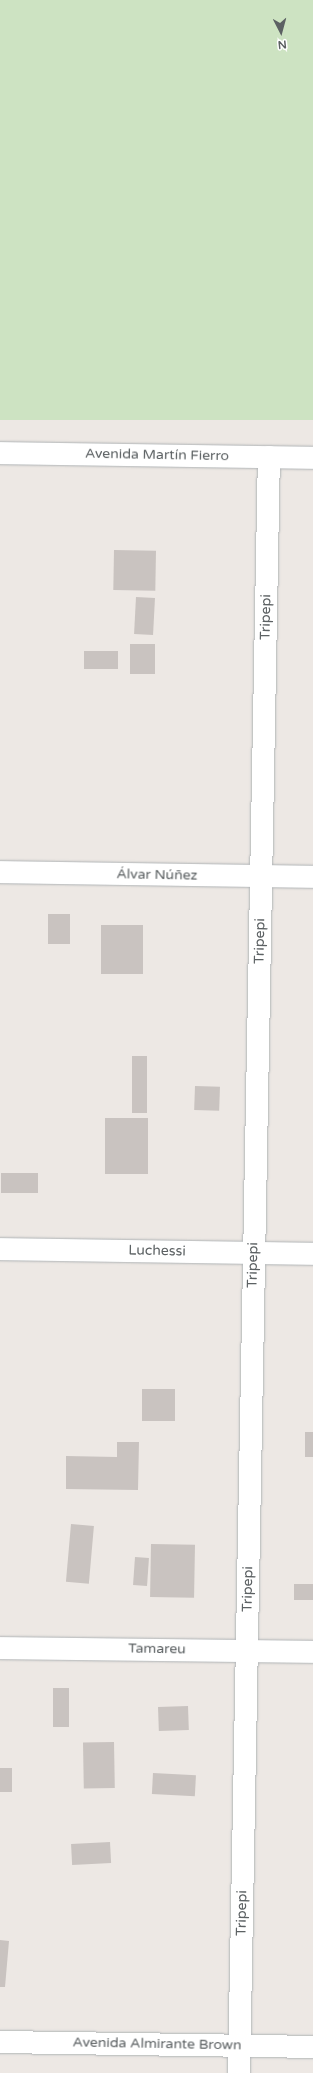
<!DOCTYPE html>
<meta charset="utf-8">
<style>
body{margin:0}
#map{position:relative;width:313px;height:2073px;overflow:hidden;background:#ede8e4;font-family:"Varela Round",sans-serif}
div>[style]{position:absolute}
.green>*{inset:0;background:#cde3c2;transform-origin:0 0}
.building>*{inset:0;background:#c9c3c0;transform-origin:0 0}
.roads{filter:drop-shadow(0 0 1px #afb3b5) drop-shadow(0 0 1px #afb3b5)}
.minor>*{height:22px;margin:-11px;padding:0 11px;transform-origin:11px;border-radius:11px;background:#fff}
.secondary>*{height:22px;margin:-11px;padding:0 11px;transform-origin:11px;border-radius:11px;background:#fff}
span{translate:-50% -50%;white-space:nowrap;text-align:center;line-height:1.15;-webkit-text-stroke:3px #fff;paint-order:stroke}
.street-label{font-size:14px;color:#5c6163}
.north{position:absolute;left:261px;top:12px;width:40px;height:40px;-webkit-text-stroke:3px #fff;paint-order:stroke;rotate:174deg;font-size:11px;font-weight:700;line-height:16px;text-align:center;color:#5c6163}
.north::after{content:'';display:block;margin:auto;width:14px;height:18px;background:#5c6163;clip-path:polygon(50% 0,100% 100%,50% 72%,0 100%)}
</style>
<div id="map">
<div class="green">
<i style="left:0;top:0;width:313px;height:420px"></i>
</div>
<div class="building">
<i style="left:114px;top:550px;width:42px;height:40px;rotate:1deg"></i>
<i style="left:136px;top:597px;width:19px;height:37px;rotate:3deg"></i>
<i style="left:130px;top:644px;width:25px;height:30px"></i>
<i style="left:84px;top:651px;width:34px;height:18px"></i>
<i style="left:48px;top:914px;width:22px;height:30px"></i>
<i style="left:101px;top:925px;width:42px;height:49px"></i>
<i style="left:147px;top:1056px;width:57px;height:15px;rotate:90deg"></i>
<i style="left:195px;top:1086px;width:25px;height:24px;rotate:2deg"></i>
<i style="left:105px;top:1118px;width:43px;height:56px"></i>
<i style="left:1px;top:1173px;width:37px;height:20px"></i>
<i style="left:142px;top:1389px;width:33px;height:32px"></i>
<i style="left:305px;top:1432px;width:8px;height:25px"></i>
<i style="clip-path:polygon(117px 1442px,139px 1442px,138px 1490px,66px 1489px,66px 1456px,117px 1457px)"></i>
<i style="left:71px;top:1524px;width:23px;height:58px;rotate:5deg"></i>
<i style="left:151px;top:1544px;width:44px;height:53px;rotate:1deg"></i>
<i style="left:135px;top:1557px;width:14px;height:28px;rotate:4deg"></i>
<i style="left:313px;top:1584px;width:16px;height:19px;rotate:90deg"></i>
<i style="left:53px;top:1688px;width:16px;height:39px"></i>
<i style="left:188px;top:1706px;width:24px;height:30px;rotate:88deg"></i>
<i style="left:114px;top:1742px;width:46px;height:31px;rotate:89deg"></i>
<i style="left:0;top:1768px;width:12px;height:24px"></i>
<i style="left:153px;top:1773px;width:43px;height:21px;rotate:3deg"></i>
<i style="left:110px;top:1842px;width:21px;height:39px;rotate:87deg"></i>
<i style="clip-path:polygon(0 1940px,9px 1941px,5px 1987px,0 1987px)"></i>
</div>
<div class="roads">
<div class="minor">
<i style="left:0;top:872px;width:313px;rotate:0.9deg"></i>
<i style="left:0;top:1249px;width:313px;rotate:0.9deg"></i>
<i style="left:0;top:1648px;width:313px;rotate:0.7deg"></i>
<i style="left:239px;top:2073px;width:1616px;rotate:-88.94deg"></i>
</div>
<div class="secondary">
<i style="left:0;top:453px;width:313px;rotate:0.9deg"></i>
<i style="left:0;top:2042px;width:313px;rotate:0.9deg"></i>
</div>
</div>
<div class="street-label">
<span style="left:157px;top:455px;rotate:1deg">Avenida Martín Fierro</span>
<span style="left:266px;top:617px;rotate:-89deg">Tripepi</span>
<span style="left:157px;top:875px;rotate:1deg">Álvar Núñez</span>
<span style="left:260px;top:941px;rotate:-89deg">Tripepi</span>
<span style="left:157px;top:1251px;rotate:1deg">Luchessi</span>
<span style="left:253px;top:1265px;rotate:-89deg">Tripepi</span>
<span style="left:248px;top:1589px;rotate:-89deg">Tripepi</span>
<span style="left:157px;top:1649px;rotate:1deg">Tamareu</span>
<span style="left:242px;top:1913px;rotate:-89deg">Tripepi</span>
<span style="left:157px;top:2044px;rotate:1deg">Avenida Almirante Brown</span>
</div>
<div class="north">N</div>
</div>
